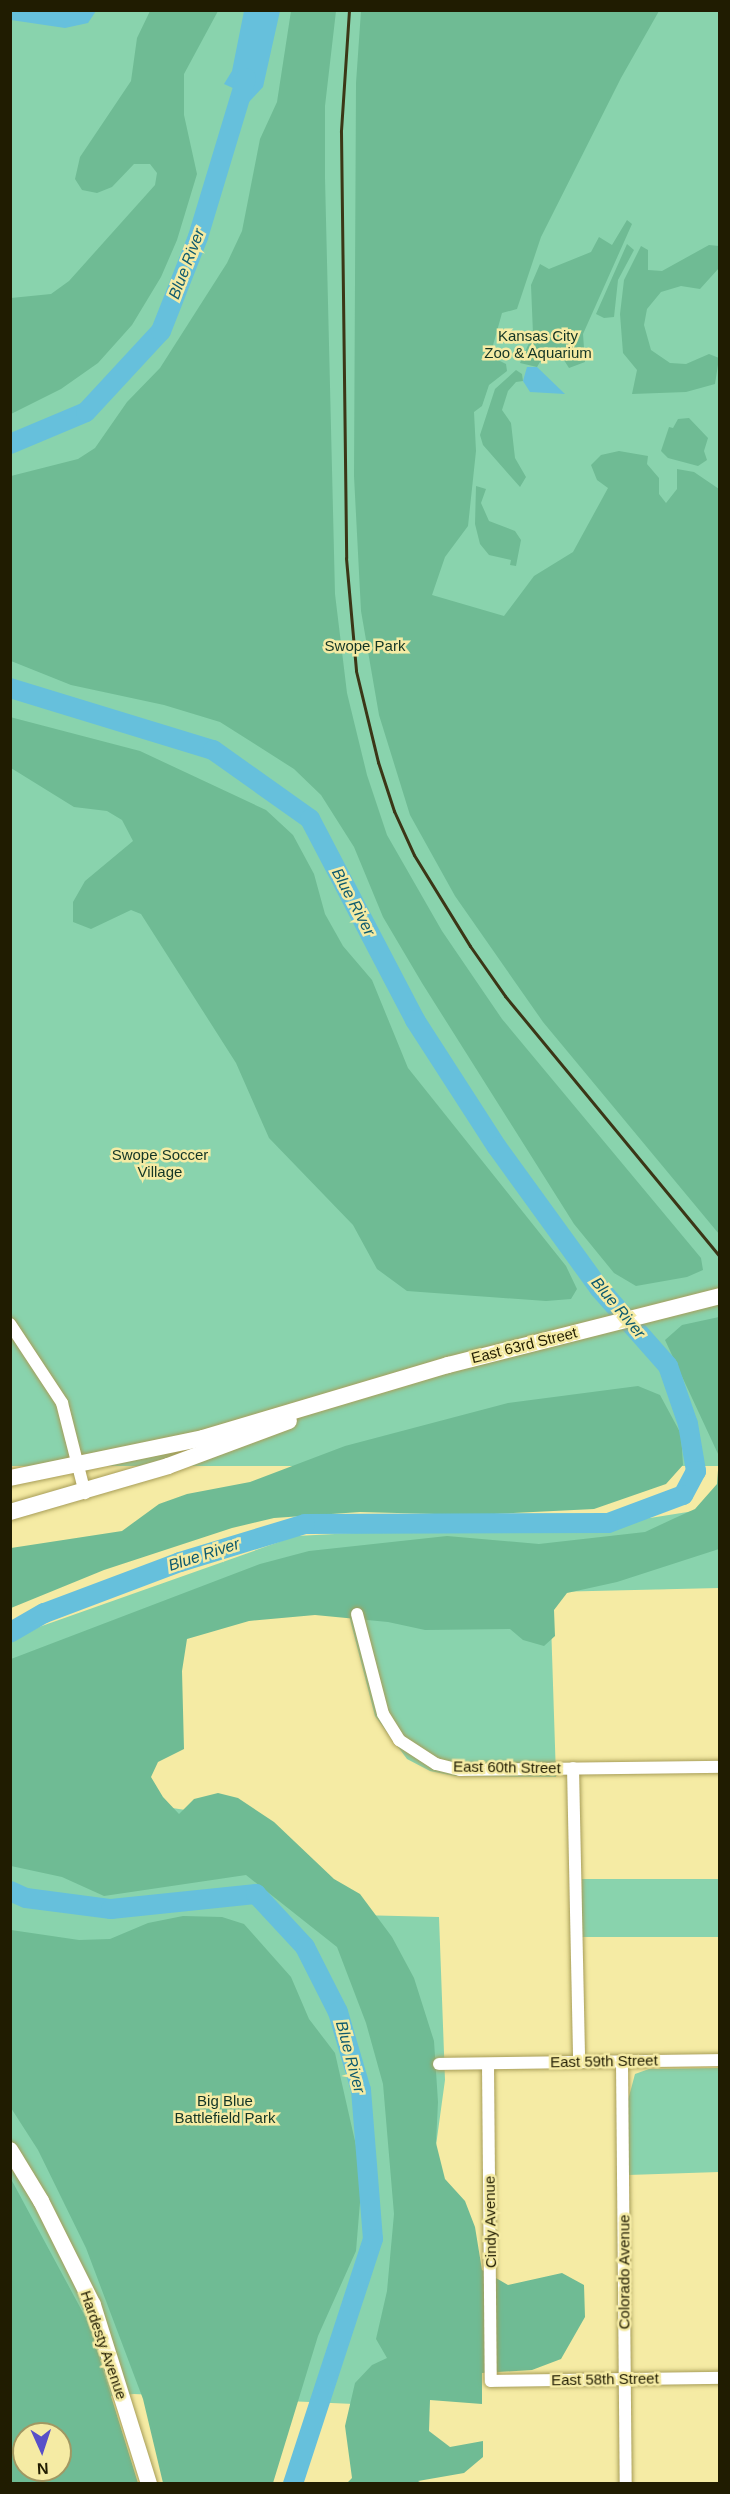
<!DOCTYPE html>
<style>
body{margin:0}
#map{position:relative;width:730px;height:2494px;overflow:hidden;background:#f5eba4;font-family:Helvetica,sans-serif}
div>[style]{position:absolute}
.green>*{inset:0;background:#89d3ad;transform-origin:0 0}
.forest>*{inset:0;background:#6fbb94}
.water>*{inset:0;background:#66c0dc}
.river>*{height:20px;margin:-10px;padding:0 10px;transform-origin:10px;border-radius:10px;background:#66c0dc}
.roads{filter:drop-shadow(0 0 2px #a79d58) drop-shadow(0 0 2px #a79d58)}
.street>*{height:12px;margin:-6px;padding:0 6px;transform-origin:6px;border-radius:6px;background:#fff}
.secondary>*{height:16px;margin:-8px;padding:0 8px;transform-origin:8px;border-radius:8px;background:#fff}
.rail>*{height:3px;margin:-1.5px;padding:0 1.5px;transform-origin:1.5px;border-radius:1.5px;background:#3b3616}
span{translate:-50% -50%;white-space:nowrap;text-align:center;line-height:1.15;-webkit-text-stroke:5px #f5eba4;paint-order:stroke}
.park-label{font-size:15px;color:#133525}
.street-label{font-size:15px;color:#201c01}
.water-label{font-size:16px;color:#0e5a6e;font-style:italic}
.frame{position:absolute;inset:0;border:12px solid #201c01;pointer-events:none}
.north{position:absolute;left:12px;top:2422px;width:60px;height:60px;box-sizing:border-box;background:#f5eba4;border:2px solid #a09863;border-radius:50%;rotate:177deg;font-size:16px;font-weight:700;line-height:24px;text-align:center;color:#201c01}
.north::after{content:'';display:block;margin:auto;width:21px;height:27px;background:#5850c8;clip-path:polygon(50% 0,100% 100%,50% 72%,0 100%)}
</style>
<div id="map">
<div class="green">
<i style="left:10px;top:11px;width:709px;height:1455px"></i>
<i style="clip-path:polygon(evenodd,719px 1507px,719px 1588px,550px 1592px,556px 1777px,455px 1776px,430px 1771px,407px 1759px,375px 1716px,345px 1600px,160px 1612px,132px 1802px,260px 1821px,316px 1914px,439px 1917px,445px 2080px,406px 2364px,398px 2406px,134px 2394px,102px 2397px,124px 2483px,11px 2483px,10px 1643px,39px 1627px,296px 1536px,650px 1518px,719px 1507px,24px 2434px,60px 2434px,60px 2470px,24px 2470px,24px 2434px)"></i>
<i style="left:719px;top:1879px;width:58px;height:137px;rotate:90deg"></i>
<i style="clip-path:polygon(719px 2068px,719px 2172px,628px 2175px,627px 2104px,635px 2074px,649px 2069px)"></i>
</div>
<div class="forest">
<i style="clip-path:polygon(150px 11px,218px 11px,184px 74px,184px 115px,197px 174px,177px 240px,161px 277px,132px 325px,98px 363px,61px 389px,11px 414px,11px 298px,51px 294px,69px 281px,155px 185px,157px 173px,150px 164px,134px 164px,112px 187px,97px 193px,82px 190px,75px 179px,80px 157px,131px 81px,137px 38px)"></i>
<i style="clip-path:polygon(291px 11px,336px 11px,325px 106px,325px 178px,335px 594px,347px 693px,367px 775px,387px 835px,442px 931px,502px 1019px,701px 1258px,703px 1270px,687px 1277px,636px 1286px,614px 1273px,574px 1224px,422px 983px,383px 917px,354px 847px,321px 795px,294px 769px,220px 722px,164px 705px,71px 685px,11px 661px,11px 476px,78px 459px,95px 448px,127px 402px,160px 368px,227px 263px,242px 231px,260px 139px,277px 102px)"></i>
<i style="clip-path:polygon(361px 11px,659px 11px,621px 78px,541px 237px,517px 309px,502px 313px,490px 356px,506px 364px,507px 371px,489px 385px,482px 406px,474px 412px,476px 451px,468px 526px,445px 557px,432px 595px,504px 616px,534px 576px,573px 552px,608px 488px,597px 480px,591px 465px,601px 455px,619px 451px,648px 456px,647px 464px,659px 478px,659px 494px,666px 503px,677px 489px,677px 469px,694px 472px,719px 489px,719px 1234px,543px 1022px,455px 896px,410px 815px,379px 715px,361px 611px,354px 476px,356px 83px)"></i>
<i style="clip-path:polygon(627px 220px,632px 224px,583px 334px,585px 362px,569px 368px,560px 354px,540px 362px,537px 367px,520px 363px,533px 334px,531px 285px,540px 264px,549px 269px,591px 252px,599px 237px,612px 245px)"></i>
<i style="clip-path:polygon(627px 244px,634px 250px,618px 280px,614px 317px,604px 318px,596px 314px)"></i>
<i style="clip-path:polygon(709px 245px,719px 246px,719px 268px,700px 289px,681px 286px,661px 292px,647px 309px,644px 325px,651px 350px,670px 363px,686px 364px,709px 354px,719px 358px,715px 384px,686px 392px,632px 394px,637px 370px,623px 353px,620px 314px,624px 280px,641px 246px,648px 250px,648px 270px,662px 271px)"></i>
<i style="clip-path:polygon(516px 370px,522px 374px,523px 381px,516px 382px,508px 391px,502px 410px,511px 423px,515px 458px,526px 477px,520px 487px,483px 445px,480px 435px,495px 389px)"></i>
<i style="clip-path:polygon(689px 418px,708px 438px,704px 451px,707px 460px,698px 466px,668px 458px,661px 451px,669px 427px,673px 428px,678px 419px)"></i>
<i style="clip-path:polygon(476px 486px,486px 489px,481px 503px,489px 521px,515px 531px,521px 540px,516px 566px,510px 565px,511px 560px,489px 555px,480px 544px,475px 524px)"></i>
<i style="clip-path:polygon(10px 717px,140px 751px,266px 810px,293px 835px,314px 874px,325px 914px,343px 946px,372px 980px,408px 1068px,566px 1266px,577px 1289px,571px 1299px,546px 1301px,407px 1291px,377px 1269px,353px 1225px,269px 1138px,236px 1063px,141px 914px,131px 910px,91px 929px,73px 922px,73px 902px,85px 881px,133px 841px,122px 820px,107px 811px,74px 807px,11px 768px)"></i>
<i style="clip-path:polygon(719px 1317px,719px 1549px,617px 1582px,567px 1593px,554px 1610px,555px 1636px,544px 1646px,523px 1640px,510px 1629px,425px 1630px,388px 1622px,315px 1615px,249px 1621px,187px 1639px,182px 1671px,184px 1749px,158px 1762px,151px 1777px,163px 1797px,179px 1814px,194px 1799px,218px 1793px,238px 1798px,274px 1822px,334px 1879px,360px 1894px,392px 1937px,414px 1978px,434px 2041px,438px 2102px,436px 2143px,445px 2179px,465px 2201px,475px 2227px,482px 2270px,508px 2285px,562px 2273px,584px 2285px,585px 2317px,561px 2359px,532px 2370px,482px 2373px,482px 2404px,430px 2400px,429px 2431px,450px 2447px,483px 2441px,483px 2457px,464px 2473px,418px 2481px,422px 2483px,347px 2483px,352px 2478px,345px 2426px,355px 2383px,372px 2365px,387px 2358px,376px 2339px,387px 2291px,394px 2214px,383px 2084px,366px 2023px,337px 1947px,246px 1875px,104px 1896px,62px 1877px,11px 1866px,11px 1659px,260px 1564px,309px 1551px,447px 1536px,539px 1544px,645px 1532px,675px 1518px,695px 1509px,717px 1484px,719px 1456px,665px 1340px,682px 1325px)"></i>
<i style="clip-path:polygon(638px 1386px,660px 1395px,681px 1434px,683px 1465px,666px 1484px,594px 1509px,473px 1515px,360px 1512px,274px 1518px,232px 1528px,104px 1570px,11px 1608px,11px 1548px,122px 1531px,159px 1504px,187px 1494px,250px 1482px,345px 1446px,508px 1403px)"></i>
<i style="clip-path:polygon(183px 1916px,222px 1917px,244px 1924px,291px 1977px,309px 2019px,335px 2053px,357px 2150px,361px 2190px,356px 2251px,318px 2336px,273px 2483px,163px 2483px,143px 2399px,86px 2248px,38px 2150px,11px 2108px,11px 1930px,79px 1940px,110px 1939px,148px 1923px)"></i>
<i style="clip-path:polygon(evenodd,11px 2179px,88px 2322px,138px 2483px,11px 2483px,11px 2179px,24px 2434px,60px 2434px,60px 2470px,24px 2470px,24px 2434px)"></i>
</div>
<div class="water">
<i style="clip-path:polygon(11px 10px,96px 10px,96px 11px,88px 23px,65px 28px,11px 20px)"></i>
<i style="clip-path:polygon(244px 11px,280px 11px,263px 87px,248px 103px,233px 104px,235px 89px,224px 84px,232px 71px)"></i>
<i style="clip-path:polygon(527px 367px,537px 367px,565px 394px,530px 392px,523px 381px)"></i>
</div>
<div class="river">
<i style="left:10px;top:444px;width:82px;rotate:-22.8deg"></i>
<i style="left:86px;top:412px;width:110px;rotate:-47.2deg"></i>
<i style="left:161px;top:331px;width:101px;rotate:-68.5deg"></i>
<i style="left:198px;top:237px;width:166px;rotate:-73.2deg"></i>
<i style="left:10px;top:688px;width:212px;rotate:17deg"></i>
<i style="left:213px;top:750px;width:119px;rotate:35.4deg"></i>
<i style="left:310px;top:819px;width:227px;rotate:62.4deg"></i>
<i style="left:415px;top:1020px;width:151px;rotate:57.2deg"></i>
<i style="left:497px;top:1147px;width:174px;rotate:54.1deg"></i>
<i style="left:599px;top:1288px;width:104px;rotate:48.5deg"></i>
<i style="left:668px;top:1366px;width:61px;rotate:71deg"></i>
<i style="left:688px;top:1424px;width:48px;rotate:80.3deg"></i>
<i style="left:696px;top:1471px;width:27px;rotate:118deg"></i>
<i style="left:683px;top:1495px;width:80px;rotate:159.5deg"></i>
<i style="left:608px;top:1523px;width:303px;rotate:179.8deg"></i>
<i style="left:305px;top:1524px;width:131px;rotate:163.1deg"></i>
<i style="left:180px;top:1562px;width:145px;rotate:159.4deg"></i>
<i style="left:44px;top:1613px;width:39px;rotate:150deg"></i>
<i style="left:10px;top:1891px;width:17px;rotate:24deg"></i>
<i style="left:26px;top:1898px;width:86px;rotate:7.4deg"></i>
<i style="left:111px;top:1909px;width:146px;rotate:-5.9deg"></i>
<i style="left:256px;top:1894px;width:72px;rotate:47.2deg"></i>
<i style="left:305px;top:1947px;width:73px;rotate:63.1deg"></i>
<i style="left:338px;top:2012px;width:81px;rotate:73.6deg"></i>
<i style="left:361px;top:2090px;width:149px;rotate:85.4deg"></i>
<i style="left:373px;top:2239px;width:258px;rotate:108.1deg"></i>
</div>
<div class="roads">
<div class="street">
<i style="left:10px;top:1324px;width:95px;rotate:56.6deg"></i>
<i style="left:62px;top:1403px;width:93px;rotate:75.7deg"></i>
<i style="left:357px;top:1614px;width:103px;rotate:75.4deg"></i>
<i style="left:383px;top:1714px;width:31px;rotate:58deg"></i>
<i style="left:399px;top:1740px;width:44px;rotate:33deg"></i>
<i style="left:436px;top:1764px;width:25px;rotate:14deg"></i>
<i style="left:460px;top:1770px;width:260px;rotate:-0.7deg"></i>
<i style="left:573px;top:1768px;width:293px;rotate:88.8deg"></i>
<i style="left:622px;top:2061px;width:423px;rotate:89.5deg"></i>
<i style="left:439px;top:2064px;width:281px;rotate:-0.8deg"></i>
<i style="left:488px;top:2064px;width:317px;rotate:89.5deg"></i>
<i style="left:491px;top:2381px;width:229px;rotate:-0.8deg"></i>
</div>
<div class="secondary">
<i style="left:10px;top:1478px;width:197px;rotate:-11.7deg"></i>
<i style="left:203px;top:1438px;width:256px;rotate:-16.6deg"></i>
<i style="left:448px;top:1365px;width:281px;rotate:-14.2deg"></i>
<i style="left:10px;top:1512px;width:165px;rotate:-16.2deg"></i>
<i style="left:168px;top:1466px;width:129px;rotate:-20.4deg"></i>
<i style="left:10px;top:2150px;width:60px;rotate:58.7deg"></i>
<i style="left:41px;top:2201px;width:116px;rotate:63.4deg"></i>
<i style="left:93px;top:2305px;width:188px;rotate:72.6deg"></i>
</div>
</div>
<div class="rail">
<i style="left:349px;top:10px;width:122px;rotate:93.8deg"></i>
<i style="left:341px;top:132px;width:426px;rotate:89.3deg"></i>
<i style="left:346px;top:558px;width:113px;rotate:84.9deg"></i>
<i style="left:356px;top:671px;width:94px;rotate:76.4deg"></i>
<i style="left:378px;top:762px;width:52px;rotate:71.9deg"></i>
<i style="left:394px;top:811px;width:48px;rotate:65.6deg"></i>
<i style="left:414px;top:855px;width:107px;rotate:58.4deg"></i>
<i style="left:470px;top:946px;width:61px;rotate:55deg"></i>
<i style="left:505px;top:996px;width:338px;rotate:50.5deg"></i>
</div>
<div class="park-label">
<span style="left:538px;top:344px">Kansas City<br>Zoo &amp; Aquarium</span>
<span style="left:365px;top:646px">Swope Park</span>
<span style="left:160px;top:1163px">Swope Soccer<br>Village</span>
<span style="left:225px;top:2109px">Big Blue<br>Battlefield Park</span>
</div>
<div class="street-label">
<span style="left:524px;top:1345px;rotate:-14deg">East 63rd Street</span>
<span style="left:507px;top:1767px;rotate:1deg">East 60th Street</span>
<span style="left:604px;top:2061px;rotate:-1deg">East 59th Street</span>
<span style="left:490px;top:2222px;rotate:-91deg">Cindy Avenue</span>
<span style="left:624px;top:2272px;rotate:-90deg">Colorado Avenue</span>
<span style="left:104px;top:2345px;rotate:71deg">Hardesty Avenue</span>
<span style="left:605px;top:2379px;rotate:-1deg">East 58th Street</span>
</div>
<div class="water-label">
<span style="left:187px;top:264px;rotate:-69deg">Blue River</span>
<span style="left:353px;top:902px;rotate:62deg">Blue River</span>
<span style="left:618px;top:1308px;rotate:50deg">Blue River</span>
<span style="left:204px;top:1555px;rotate:-18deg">Blue River</span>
<span style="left:350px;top:2057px;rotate:75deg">Blue River</span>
</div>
<div class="frame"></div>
<div class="north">N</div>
</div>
